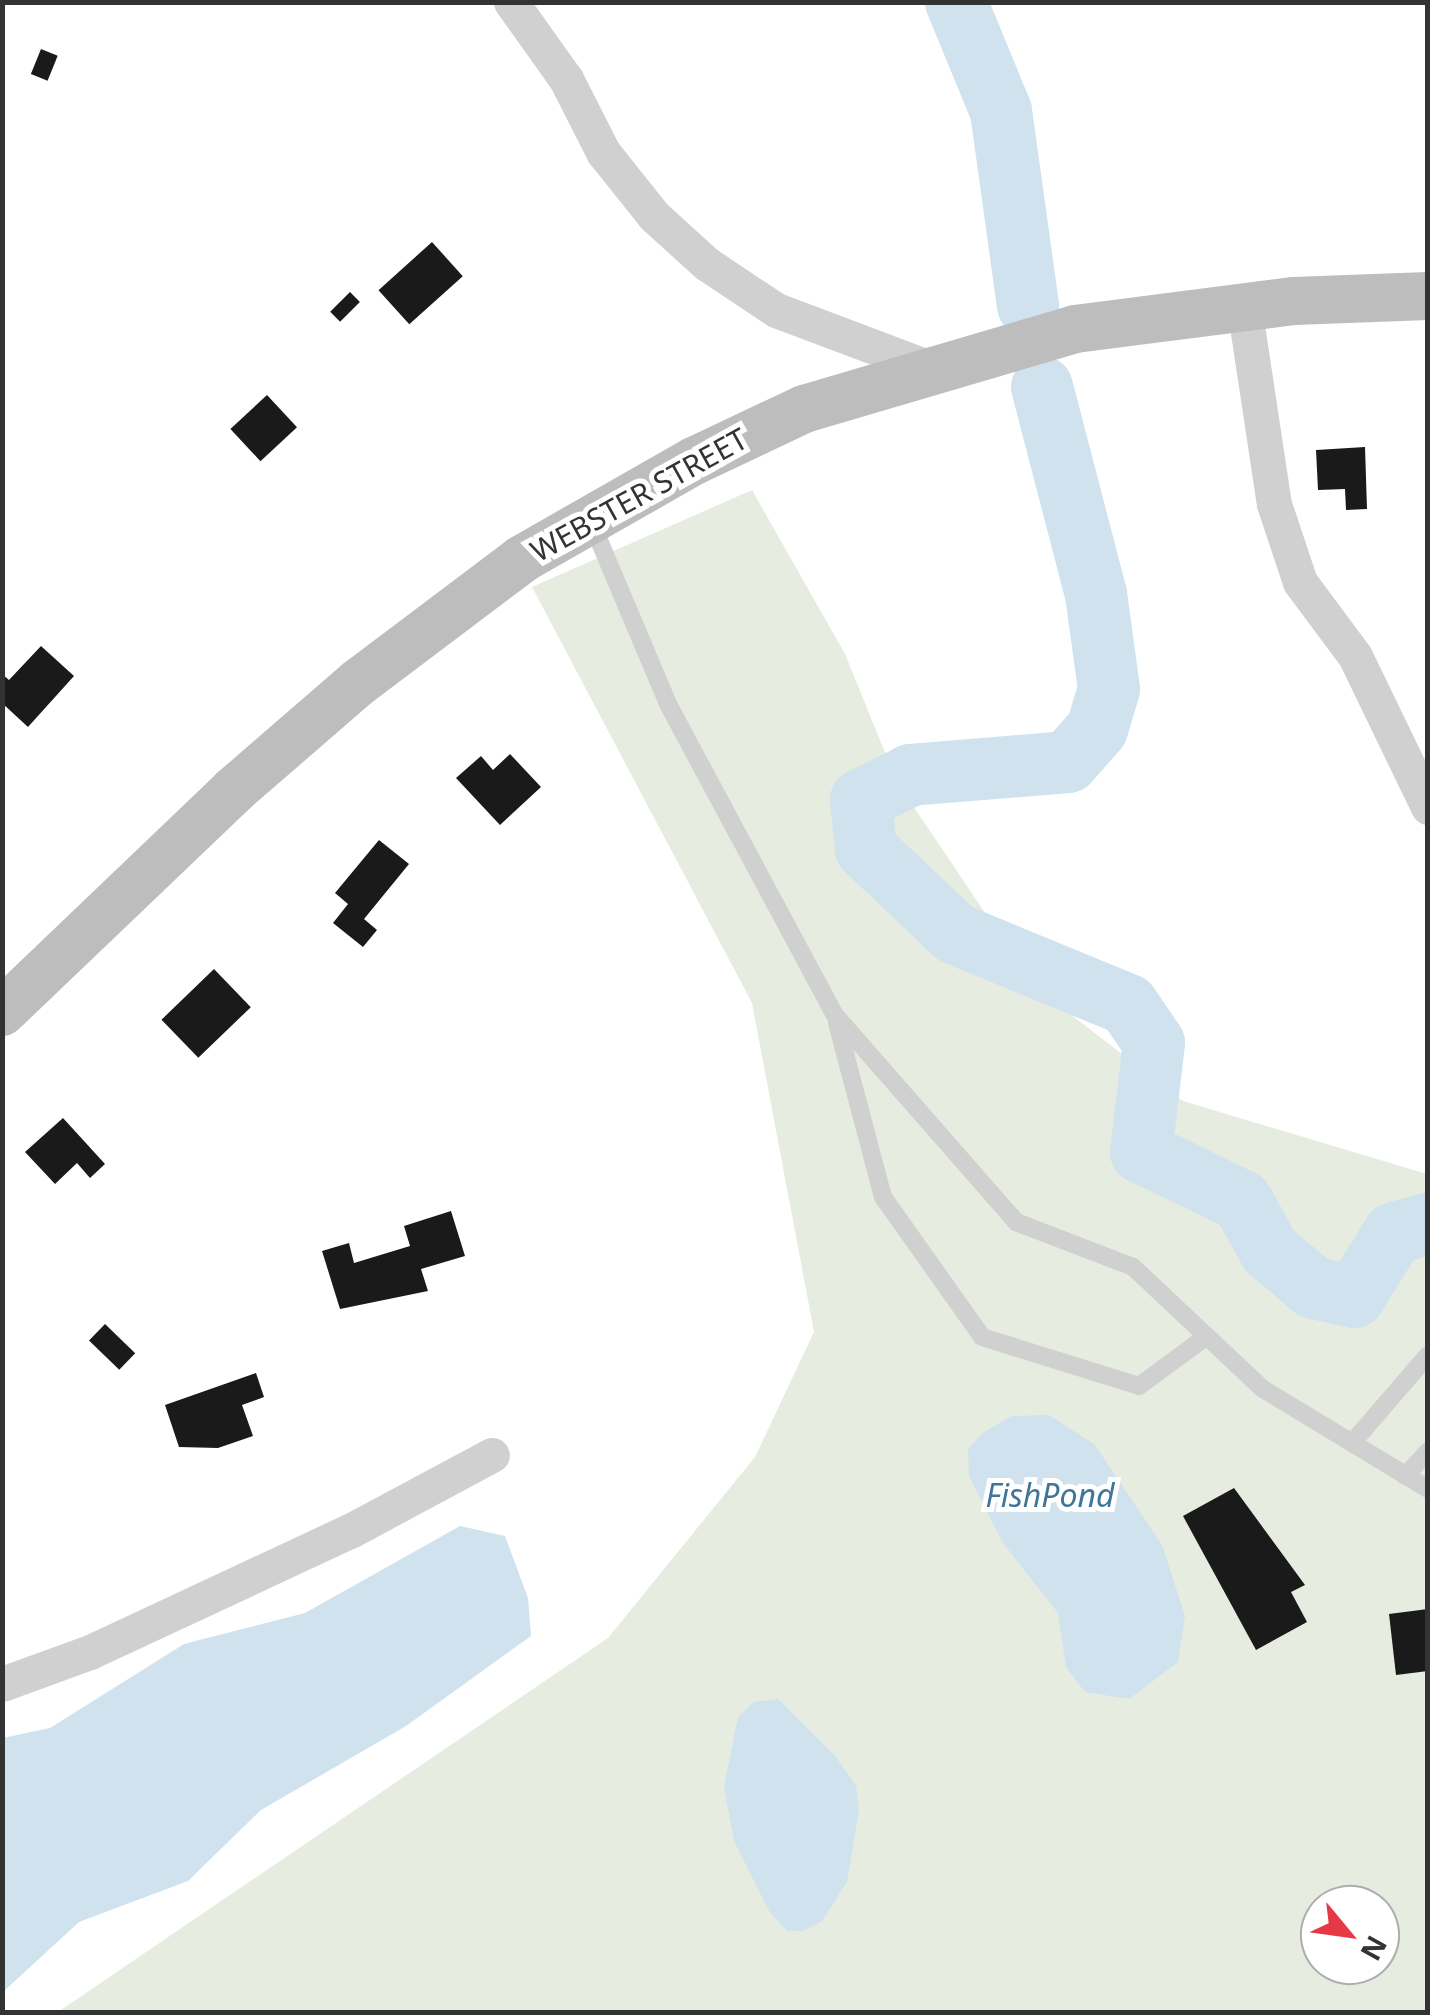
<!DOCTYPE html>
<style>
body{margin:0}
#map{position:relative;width:1430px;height:2015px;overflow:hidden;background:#fff;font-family:"Noto Sans",sans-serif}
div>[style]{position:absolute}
.green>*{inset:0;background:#e6ecdf}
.water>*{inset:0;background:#cfe2ee}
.river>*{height:62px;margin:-31px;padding:0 31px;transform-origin:31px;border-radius:31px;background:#cfe2ee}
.building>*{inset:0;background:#1a1a1a;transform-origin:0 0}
.lane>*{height:18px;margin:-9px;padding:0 9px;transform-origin:9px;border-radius:9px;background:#d0d0d0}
.street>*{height:35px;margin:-17.5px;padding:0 17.5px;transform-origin:17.5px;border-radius:17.5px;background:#d0d0d0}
.secondary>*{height:48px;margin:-24px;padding:0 24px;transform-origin:24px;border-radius:24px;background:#bdbdbd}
span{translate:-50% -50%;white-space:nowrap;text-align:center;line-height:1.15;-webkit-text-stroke:10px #fff;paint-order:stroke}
.street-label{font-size:30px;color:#333}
.water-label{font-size:32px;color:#3f7597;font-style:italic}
.frame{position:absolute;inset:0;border:5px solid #333;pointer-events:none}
.north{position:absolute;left:1300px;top:1885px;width:100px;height:100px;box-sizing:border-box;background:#fff;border:2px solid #adadad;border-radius:50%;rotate:119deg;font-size:28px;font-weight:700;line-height:40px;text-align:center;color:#333}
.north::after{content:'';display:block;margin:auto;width:35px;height:45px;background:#e63946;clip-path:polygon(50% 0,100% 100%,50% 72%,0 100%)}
</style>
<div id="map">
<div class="green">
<i style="clip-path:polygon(evenodd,752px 490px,845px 654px,897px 782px,1035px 987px,1183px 1101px,1427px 1174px,1427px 2012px,58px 2012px,608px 1638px,755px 1457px,814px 1332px,752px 1003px,532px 587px,752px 490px,1320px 1905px,1380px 1905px,1380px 1965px,1320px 1965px,1320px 1905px)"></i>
</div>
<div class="water">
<i style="clip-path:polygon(1049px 1415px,1095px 1445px,1162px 1545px,1185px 1616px,1178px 1662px,1129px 1699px,1085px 1692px,1066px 1667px,1058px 1613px,1003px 1543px,969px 1476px,968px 1449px,984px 1432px,1012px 1416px)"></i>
<i style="clip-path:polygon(460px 1526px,505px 1536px,528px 1598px,531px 1636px,406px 1726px,261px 1810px,188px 1881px,79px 1922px,3px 1992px,3px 1738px,50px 1728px,184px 1644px,305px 1613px)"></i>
<i style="clip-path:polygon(778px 1699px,836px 1757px,856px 1786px,859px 1810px,847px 1882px,822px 1921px,803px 1931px,787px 1931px,769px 1911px,734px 1841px,724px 1787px,738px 1717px,754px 1702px)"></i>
</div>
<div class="river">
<i style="left:956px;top:2px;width:118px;rotate:67.6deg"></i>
<i style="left:1001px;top:111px;width:197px;rotate:82.1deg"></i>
<i style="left:1042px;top:387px;width:214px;rotate:75.4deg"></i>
<i style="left:1096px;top:594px;width:96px;rotate:82.2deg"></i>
<i style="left:1109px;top:689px;width:42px;rotate:106.7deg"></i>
<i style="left:1097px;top:729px;width:44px;rotate:131.3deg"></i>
<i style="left:1068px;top:762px;width:158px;rotate:175.3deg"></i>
<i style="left:911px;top:775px;width:56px;rotate:153.4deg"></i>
<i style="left:861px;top:800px;width:49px;rotate:84.2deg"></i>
<i style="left:866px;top:849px;width:124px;rotate:43.4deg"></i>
<i style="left:956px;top:934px;width:186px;rotate:22.4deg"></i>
<i style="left:1128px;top:1005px;width:46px;rotate:55.6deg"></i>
<i style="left:1154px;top:1043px;width:110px;rotate:96.8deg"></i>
<i style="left:1141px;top:1152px;width:112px;rotate:25.9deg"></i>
<i style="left:1242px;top:1201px;width:57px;rotate:60.8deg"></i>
<i style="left:1270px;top:1251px;width:57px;rotate:40.1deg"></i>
<i style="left:1314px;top:1288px;width:41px;rotate:12.7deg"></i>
<i style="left:1354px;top:1297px;width:75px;rotate:-58deg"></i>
<i style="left:1394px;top:1233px;width:35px;rotate:-15deg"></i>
</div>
<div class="building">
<i style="left:41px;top:49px;width:18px;height:27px;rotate:22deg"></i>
<i style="left:432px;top:242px;width:46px;height:72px;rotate:48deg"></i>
<i style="left:350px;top:292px;width:14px;height:28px;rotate:45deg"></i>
<i style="left:267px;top:395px;width:44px;height:50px;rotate:47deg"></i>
<i style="clip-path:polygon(1365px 447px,1367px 509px,1346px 510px,1345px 489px,1318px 490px,1316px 450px)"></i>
<i style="clip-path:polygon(41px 646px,74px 676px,28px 727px,2px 703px,2px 674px,9px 680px)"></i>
<i style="clip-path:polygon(510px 754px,541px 787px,500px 825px,456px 778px,481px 756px,493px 770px)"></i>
<i style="clip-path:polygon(379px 840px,409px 864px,364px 919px,377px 930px,363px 947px,333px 923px,348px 904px,335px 893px)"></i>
<i style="left:214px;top:969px;width:53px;height:73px;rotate:46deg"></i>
<i style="clip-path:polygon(63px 1118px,105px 1164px,90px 1178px,77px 1163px,55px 1184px,25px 1152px)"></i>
<i style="clip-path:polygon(451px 1211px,465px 1256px,421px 1269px,428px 1291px,340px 1309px,322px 1251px,349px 1243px,354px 1263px,410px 1246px,404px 1226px)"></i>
<i style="left:105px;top:1324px;width:42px;height:23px;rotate:44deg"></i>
<i style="clip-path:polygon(256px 1373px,264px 1397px,242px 1405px,253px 1436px,218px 1448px,179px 1447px,165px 1405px)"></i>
<i style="clip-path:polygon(1234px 1488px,1305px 1585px,1291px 1592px,1307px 1622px,1256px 1650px,1183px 1516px)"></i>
<i style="clip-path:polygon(1428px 1609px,1428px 1671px,1396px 1675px,1389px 1614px)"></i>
</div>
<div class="lane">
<i style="left:590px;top:519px;width:201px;rotate:67.1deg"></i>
<i style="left:668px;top:704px;width:353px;rotate:61.8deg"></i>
<i style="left:835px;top:1015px;width:275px;rotate:48.8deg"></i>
<i style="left:1016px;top:1222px;width:125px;rotate:21deg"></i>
<i style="left:1133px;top:1267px;width:178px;rotate:43.2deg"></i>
<i style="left:1263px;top:1389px;width:193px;rotate:31.2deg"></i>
<i style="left:837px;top:1023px;width:180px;rotate:75.2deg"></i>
<i style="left:883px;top:1197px;width:171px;rotate:54.7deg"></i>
<i style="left:982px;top:1337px;width:164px;rotate:17.3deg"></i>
<i style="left:1139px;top:1386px;width:79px;rotate:-36.3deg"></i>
<i style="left:1352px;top:1443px;width:116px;rotate:-49.2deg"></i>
<i style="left:1405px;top:1476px;width:34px;rotate:-47deg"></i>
</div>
<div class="street">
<i style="left:511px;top:2px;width:95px;rotate:54.5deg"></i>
<i style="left:566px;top:79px;width:82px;rotate:63.1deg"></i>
<i style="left:603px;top:152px;width:82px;rotate:51.4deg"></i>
<i style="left:654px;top:216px;width:72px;rotate:42.2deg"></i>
<i style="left:707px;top:264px;width:83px;rotate:33.7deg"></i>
<i style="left:776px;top:310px;width:165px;rotate:20.6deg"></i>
<i style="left:1244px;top:306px;width:200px;rotate:81.4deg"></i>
<i style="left:1274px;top:504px;width:82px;rotate:71.6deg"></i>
<i style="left:1300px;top:582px;width:92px;rotate:53.4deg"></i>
<i style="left:1355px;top:656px;width:168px;rotate:64.2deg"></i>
<i style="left:2px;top:1684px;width:94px;rotate:-20deg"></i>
<i style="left:90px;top:1652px;width:287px;rotate:-25deg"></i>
<i style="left:350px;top:1531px;width:161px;rotate:-28.2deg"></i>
</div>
<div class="secondary">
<i style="left:2px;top:1012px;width:320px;rotate:-43.7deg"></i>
<i style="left:233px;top:791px;width:167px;rotate:-40.9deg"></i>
<i style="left:359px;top:682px;width:204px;rotate:-37deg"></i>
<i style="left:522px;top:559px;width:198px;rotate:-29.7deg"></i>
<i style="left:694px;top:461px;width:122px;rotate:-25.3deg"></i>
<i style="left:804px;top:409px;width:283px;rotate:-16.4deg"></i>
<i style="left:1075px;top:329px;width:221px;rotate:-7.3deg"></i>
<i style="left:1294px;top:301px;width:134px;rotate:-2.1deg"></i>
</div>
<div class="street-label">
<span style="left:639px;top:495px;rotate:-29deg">WEBSTER STREET</span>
</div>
<div class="water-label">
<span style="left:1050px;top:1495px">FishPond</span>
</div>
<div class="frame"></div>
<div class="north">N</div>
</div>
